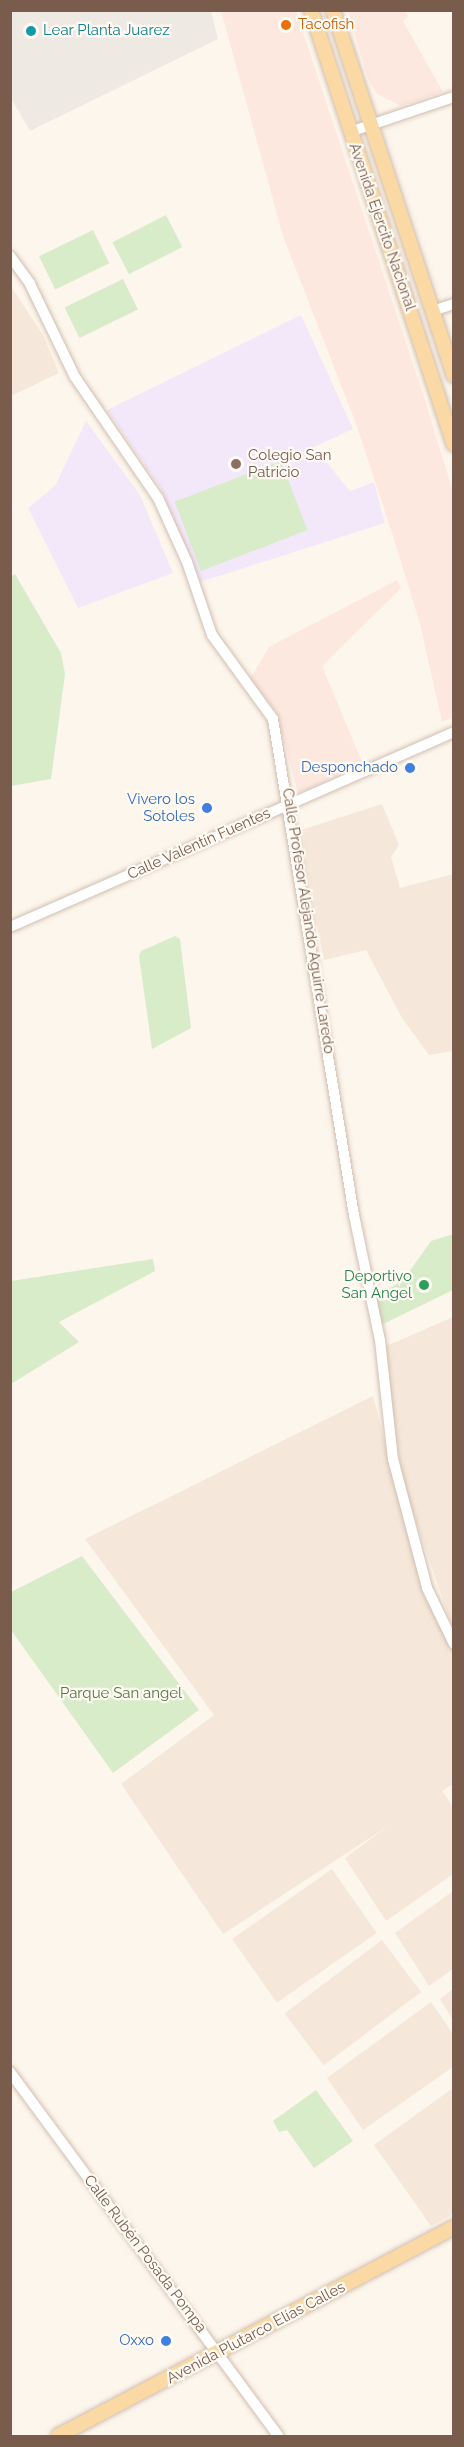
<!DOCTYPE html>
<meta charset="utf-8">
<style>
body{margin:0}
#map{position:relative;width:464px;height:2447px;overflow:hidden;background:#fdf6ec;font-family:Raleway,sans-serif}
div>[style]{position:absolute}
.residential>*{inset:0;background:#f5e8da;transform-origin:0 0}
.commercial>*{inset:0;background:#fde8e0}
.industrial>*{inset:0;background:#efe9e4}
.education>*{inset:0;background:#f3e8fa}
.green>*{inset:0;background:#d8ecc9;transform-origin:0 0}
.roads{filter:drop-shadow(0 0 2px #d1beb0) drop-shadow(0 0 2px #d1beb0)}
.minor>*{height:10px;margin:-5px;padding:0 5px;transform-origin:5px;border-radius:5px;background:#fff}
.major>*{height:14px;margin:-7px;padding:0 7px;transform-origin:7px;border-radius:7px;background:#fbd9a5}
.dots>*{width:16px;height:16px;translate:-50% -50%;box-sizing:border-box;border:3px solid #fffaf3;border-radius:50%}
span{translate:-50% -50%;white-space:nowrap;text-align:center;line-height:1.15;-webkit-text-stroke:4.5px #fffaf3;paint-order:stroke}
.food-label{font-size:15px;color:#c56008}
.left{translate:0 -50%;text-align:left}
.culture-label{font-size:15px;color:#0d838f}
.street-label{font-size:15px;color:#7a5c4d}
.education-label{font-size:15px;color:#785e54}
.shop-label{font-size:15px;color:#366cbe}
.right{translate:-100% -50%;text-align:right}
.leisure-label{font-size:15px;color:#27864d}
.park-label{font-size:15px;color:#537a41}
.frame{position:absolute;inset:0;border:12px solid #7a5c4d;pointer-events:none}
</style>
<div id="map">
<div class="residential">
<i style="clip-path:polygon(10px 285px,43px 335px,59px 373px,11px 396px)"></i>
<i style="clip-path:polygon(382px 804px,399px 845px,391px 857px,400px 888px,453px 874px,453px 1051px,429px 1055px,402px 1018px,366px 950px,324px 960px,317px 925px,313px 925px,298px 831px)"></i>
<i style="clip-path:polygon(453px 1317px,453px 1629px,403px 1484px,384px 1347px)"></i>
<i style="clip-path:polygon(373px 1396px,421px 1581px,453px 1645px,453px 1784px,442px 1791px,453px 1807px,453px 1874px,386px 1921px,345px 1858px,388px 1826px,223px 1934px,121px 1784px,214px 1715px,85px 1539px)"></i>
<i style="left:332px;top:1869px;width:78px;height:122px;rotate:55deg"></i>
<i style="clip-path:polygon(453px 1891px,453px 1969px,429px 1986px,395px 1933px)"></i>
<i style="left:382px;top:1940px;width:65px;height:122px;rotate:53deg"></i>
<i style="clip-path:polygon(453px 1989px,453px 2020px,440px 1999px)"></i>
<i style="clip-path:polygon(431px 2002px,453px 2034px,453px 2067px,363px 2130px,327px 2078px)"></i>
<i style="clip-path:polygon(453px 2088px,453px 2214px,431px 2226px,374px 2145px)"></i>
</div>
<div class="commercial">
<i style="clip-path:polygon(221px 11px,296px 11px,425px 400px,453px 492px,453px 717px,442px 722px,420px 624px,394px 539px,355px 421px,283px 236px)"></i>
<i style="clip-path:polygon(348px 11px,405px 11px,408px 16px,403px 21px,443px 92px,401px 106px,377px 94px,368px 79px)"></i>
<i style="clip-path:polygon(397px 580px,401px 588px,322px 666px,363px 764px,298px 793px,276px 711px,250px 679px,269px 647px)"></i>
</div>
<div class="industrial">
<i style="clip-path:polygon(11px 10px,211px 11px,218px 39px,30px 131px,11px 98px)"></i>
</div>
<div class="education">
<i style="clip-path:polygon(301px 315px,353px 429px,314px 447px,350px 491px,374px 482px,385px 523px,200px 582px,161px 489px,107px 410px)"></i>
<i style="clip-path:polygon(86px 421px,140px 495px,173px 573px,78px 608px,28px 508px,55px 486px)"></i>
</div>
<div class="green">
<i style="left:166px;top:215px;width:36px;height:60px;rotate:63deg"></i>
<i style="left:93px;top:230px;width:37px;height:60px;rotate:64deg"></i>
<i style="left:123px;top:279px;width:34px;height:65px;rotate:64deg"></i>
<i style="left:281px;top:461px;width:74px;height:114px;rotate:69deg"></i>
<i style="clip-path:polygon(15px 574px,61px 653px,65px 674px,51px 779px,11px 786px,10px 577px)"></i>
<i style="clip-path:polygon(175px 936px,180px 939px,191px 1028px,152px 1049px,139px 956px,141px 951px)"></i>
<i style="clip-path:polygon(453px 1234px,453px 1290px,379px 1326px,370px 1301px,404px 1279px,431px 1241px)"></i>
<i style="clip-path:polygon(153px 1259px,155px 1271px,59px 1322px,79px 1342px,11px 1384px,11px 1281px)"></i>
<i style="clip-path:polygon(82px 1556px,199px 1710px,113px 1773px,11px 1630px,11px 1592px)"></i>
<i style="clip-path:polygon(316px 2090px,353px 2141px,314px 2168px,287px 2130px,279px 2132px,273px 2121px)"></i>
</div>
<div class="roads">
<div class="minor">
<i style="left:350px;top:132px;width:110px;rotate:-18.6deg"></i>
<i style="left:10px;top:256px;width:34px;rotate:54deg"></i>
<i style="left:30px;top:284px;width:103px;rotate:64.2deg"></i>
<i style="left:75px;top:377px;width:147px;rotate:55.6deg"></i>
<i style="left:158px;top:498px;width:70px;rotate:65.6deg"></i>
<i style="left:187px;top:562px;width:77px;rotate:71.1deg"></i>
<i style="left:212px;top:635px;width:104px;rotate:54deg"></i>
<i style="left:273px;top:719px;width:503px;rotate:80.73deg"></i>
<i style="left:354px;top:1215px;width:128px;rotate:78.3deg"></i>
<i style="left:380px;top:1340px;width:120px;rotate:83.8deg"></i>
<i style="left:393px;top:1459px;width:133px;rotate:75.2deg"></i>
<i style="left:427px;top:1588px;width:62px;rotate:64.3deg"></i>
<i style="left:432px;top:311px;width:23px;rotate:-18deg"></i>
<i style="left:10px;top:927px;width:485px;rotate:-23.7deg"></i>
<i style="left:10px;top:2072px;width:452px;rotate:53.6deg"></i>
</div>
<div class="major">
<i style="left:311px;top:10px;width:457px;rotate:71.8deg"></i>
<i style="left:333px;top:10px;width:385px;rotate:71.7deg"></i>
<i style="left:58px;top:2436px;width:448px;rotate:-27.8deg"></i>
</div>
</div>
<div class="dots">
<i style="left:286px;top:25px;background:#e8710a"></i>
<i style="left:31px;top:31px;background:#0f9aa8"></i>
<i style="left:236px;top:464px;background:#8d6e63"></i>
<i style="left:410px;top:768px;background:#3f7fe0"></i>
<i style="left:207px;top:808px;background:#3f7fe0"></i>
<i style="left:424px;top:1285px;background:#2e9e5b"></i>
<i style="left:166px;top:2341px;background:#3f7fe0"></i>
</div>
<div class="food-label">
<span class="left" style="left:298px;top:25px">Tacofish</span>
</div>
<div class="culture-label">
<span class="left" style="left:43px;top:31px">Lear Planta Juarez</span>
</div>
<div class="street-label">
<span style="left:382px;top:227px;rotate:71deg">Avenida Ejercito Nacional</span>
<span style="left:199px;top:844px;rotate:-24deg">Calle Valentín Fuentes</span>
<span style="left:308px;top:921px;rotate:81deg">Calle Profesor Alejando Aguirre Laredo</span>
<span style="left:145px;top:2254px;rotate:53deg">Calle Rubén Posada Pompa</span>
<span style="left:256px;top:2333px;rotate:-28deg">Avenida Plutarco Elías Calles</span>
</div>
<div class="education-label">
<span class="left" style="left:248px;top:464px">Colegio San<br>Patricio</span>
</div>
<div class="shop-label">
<span class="right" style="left:398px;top:768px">Desponchado</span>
<span class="right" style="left:195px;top:808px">Vivero los<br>Sotoles</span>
<span class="right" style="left:154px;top:2341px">Oxxo</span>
</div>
<div class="leisure-label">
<span class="right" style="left:412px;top:1285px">Deportivo<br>San Angel</span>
</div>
<div class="park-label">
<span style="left:121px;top:1694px">Parque San angel</span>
</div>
<div class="frame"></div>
</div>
